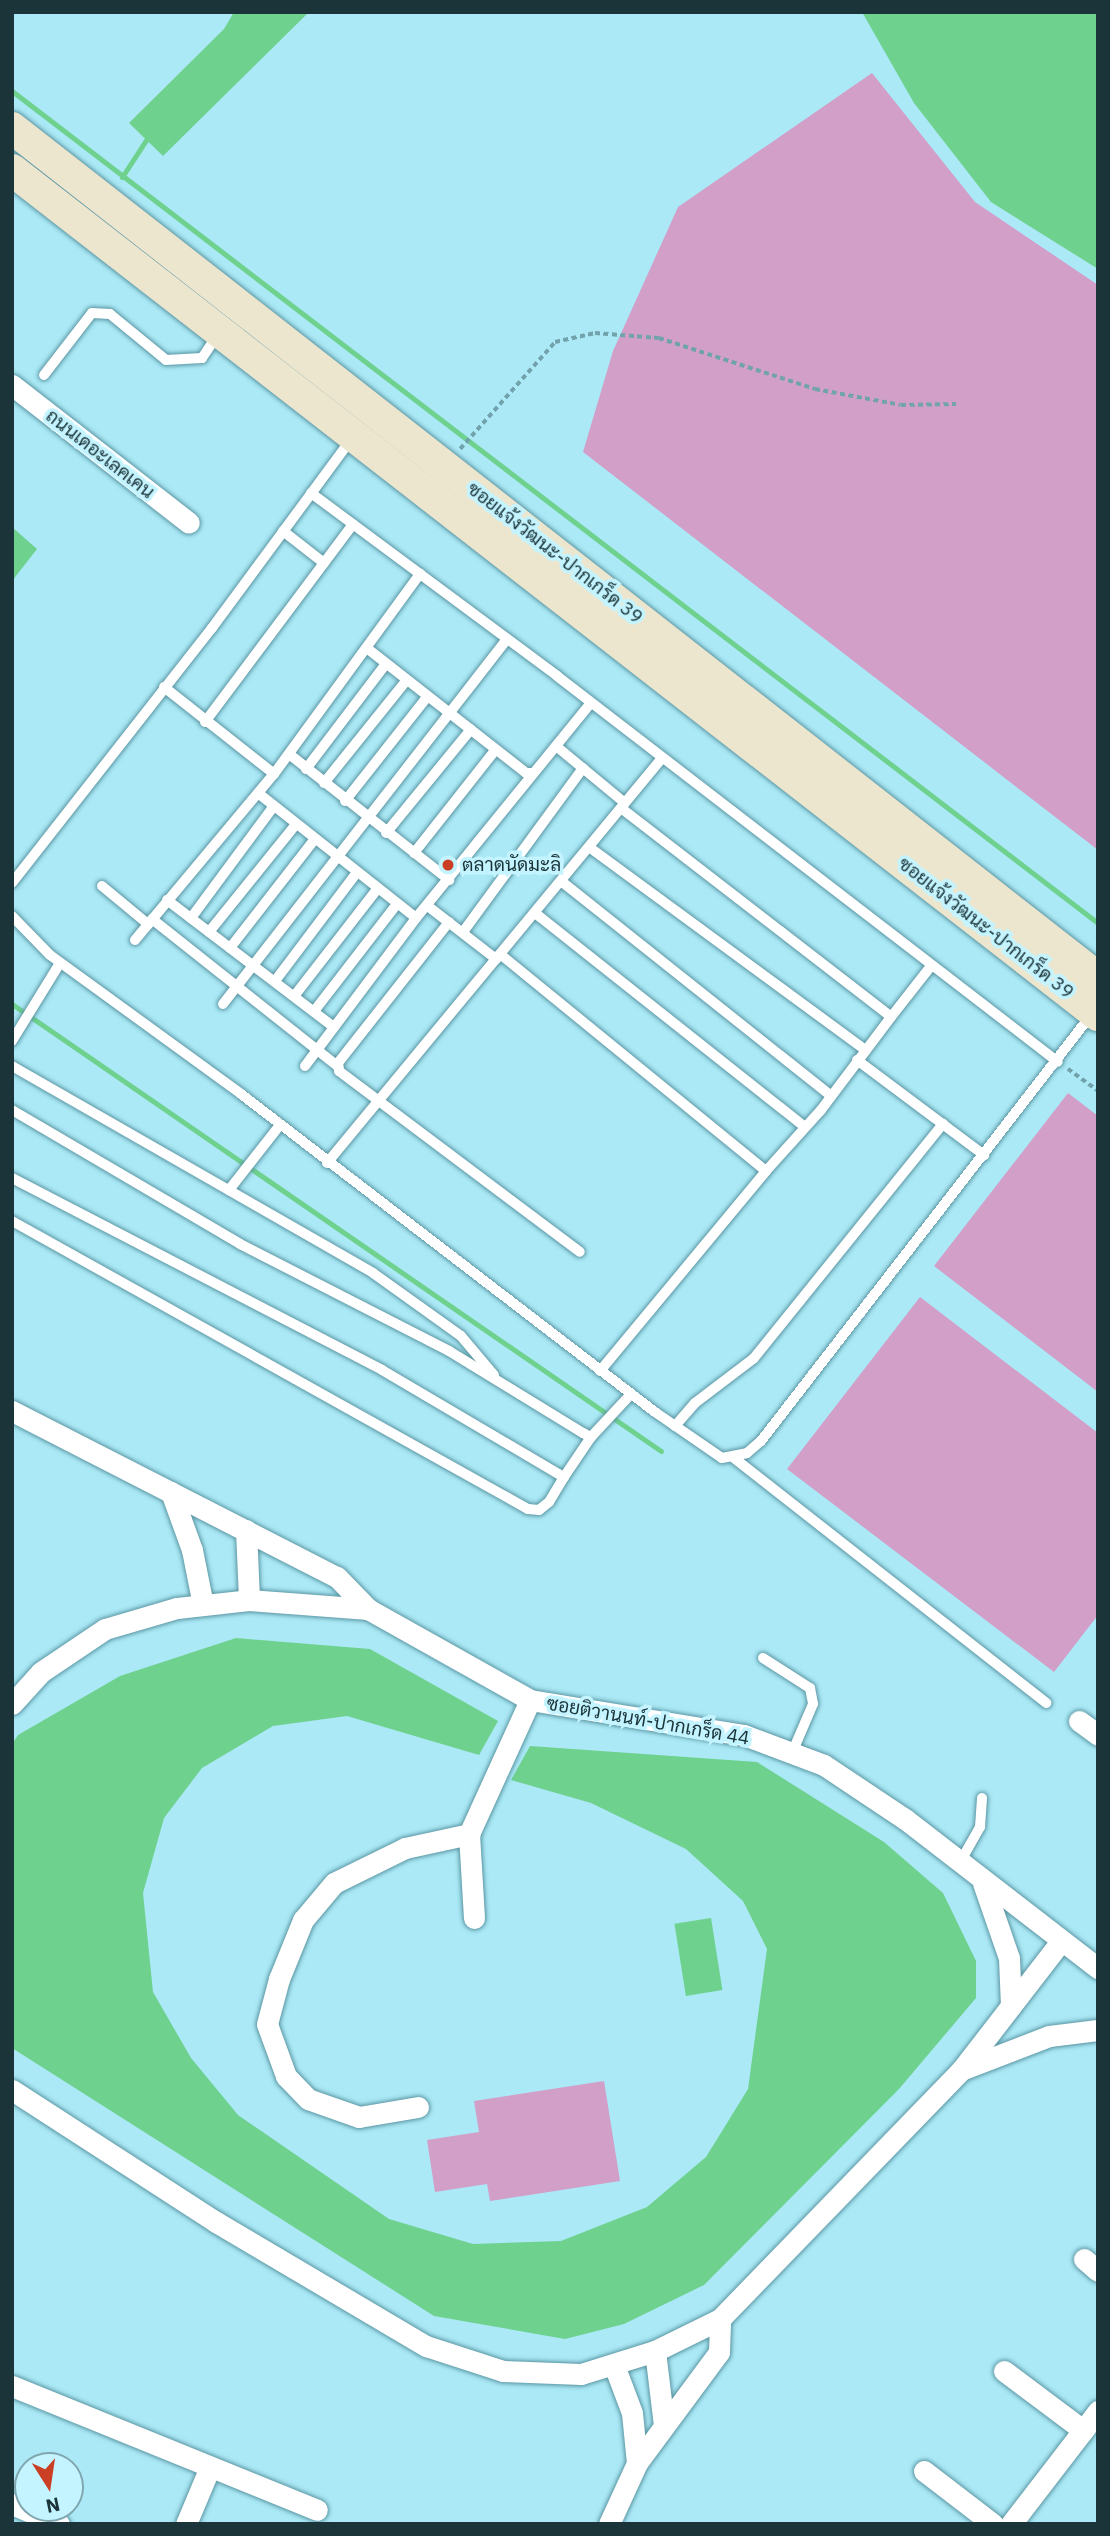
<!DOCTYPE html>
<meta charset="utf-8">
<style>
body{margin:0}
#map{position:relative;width:1110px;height:2536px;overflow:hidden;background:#abe9f6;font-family:"IBM Plex Sans",Sarabun,sans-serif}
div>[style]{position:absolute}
.green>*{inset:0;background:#d29fc9}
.water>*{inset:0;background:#6ed18e;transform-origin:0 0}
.stream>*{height:5px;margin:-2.5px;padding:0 2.5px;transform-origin:2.5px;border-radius:2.5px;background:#6ed18e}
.path>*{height:3.5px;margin-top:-1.75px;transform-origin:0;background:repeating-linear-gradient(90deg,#72a2ac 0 5px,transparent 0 8.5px)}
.roads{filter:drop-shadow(0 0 2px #5b96a3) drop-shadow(0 0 2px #5b96a3)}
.lane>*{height:10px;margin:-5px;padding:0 5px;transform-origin:5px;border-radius:5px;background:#fff}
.street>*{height:21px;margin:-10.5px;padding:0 10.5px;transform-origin:10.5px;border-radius:10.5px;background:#fff}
.secondary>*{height:32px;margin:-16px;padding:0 16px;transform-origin:16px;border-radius:16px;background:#ede6cf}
.dots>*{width:19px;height:19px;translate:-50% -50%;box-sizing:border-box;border:4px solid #c3f4ff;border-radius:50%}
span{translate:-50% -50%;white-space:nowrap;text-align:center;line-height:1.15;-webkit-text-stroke:7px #c3f4ff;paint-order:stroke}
.street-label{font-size:19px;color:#1b3439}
.poi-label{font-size:19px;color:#1b3439}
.left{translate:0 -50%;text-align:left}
.frame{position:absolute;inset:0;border:14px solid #1b3439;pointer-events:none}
.north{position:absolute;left:14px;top:2452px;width:70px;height:70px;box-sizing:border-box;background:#c3f4ff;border:2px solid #80a7b0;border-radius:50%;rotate:168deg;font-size:19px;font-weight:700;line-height:28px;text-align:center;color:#1b3439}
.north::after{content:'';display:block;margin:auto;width:24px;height:32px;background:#cb4025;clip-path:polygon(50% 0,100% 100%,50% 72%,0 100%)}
</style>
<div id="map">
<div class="green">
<i style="clip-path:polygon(872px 73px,975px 202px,1098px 285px,1098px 850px,583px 452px,613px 351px,678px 207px)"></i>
<i style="clip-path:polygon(1068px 1093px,1098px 1116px,1098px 1392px,934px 1266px)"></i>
<i style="clip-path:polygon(920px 1297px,1098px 1433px,1098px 1615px,1054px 1672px,787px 1469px)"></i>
<i style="clip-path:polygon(604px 2081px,620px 2181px,490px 2201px,487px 2184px,435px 2192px,427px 2140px,479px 2132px,474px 2101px)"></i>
</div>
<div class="water">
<i style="clip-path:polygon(234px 12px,309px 12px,163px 156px,129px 123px,224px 29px)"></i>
<i style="clip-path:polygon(862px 12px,1098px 12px,1098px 269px,991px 202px,914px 103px)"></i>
<i style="clip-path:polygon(12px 527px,37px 549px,12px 581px)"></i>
<i style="clip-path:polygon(236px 1638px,370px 1649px,498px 1721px,479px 1755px,347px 1716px,273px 1726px,202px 1768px,164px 1818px,143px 1893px,153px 1992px,191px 2058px,238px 2115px,389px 2219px,473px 2244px,561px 2241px,647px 2207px,706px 2157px,748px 2089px,767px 1949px,743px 1901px,686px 1849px,591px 1803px,511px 1780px,530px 1746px,757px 1762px,884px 1842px,943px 1893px,976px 1961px,976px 1998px,899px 2089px,704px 2285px,624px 2324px,565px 2339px,434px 2316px,12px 2048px,12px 1744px,18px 1735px,120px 1676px)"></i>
<i style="left:711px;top:1918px;width:73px;height:37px;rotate:81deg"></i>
</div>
<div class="stream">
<i style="left:12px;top:91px;width:1368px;rotate:37.46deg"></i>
<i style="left:122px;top:177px;width:44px;rotate:-57deg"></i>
<i style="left:12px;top:1004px;width:788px;rotate:34.56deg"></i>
</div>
<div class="path">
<i style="left:460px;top:449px;width:143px;rotate:-48.4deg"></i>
<i style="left:555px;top:342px;width:41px;rotate:-12.7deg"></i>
<i style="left:595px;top:333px;width:64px;rotate:4.5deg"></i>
<i style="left:659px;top:338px;width:164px;rotate:18.1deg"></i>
<i style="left:815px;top:389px;width:87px;rotate:10.5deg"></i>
<i style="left:901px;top:405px;width:55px;rotate:-1deg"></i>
<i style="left:1068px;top:1069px;width:37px;rotate:36deg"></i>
</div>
<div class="roads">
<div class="lane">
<i style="left:44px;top:375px;width:78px;rotate:-52.3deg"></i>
<i style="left:92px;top:313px;width:18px;rotate:3deg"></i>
<i style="left:110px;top:314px;width:72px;rotate:39.4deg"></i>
<i style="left:166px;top:360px;width:36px;rotate:-3deg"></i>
<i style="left:202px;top:358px;width:29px;rotate:-56deg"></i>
<i style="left:311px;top:493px;width:307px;rotate:36.6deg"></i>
<i style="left:557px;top:676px;width:632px;rotate:37.61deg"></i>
<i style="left:283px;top:531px;width:52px;rotate:38deg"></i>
<i style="left:368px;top:649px;width:201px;rotate:38.1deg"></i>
<i style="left:526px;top:773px;width:6px"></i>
<i style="left:164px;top:687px;width:140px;rotate:38.3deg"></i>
<i style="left:205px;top:722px;width:247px;rotate:-53.2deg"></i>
<i style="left:556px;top:746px;width:89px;rotate:39.6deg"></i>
<i style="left:289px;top:754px;width:204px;rotate:38.2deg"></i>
<i style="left:306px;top:769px;width:131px;rotate:-52.8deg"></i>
<i style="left:324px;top:783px;width:131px;rotate:-51.2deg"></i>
<i style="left:258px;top:793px;width:201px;rotate:38.3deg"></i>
<i style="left:345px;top:801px;width:132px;rotate:-51.7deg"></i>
<i style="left:621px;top:808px;width:341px;rotate:37.7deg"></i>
<i style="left:891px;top:1017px;width:65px;rotate:-51.9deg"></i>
<i style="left:386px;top:833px;width:134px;rotate:-50.7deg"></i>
<i style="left:589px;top:847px;width:343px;rotate:36.3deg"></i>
<i style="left:414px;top:853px;width:132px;rotate:-51.7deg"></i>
<i style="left:561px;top:881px;width:345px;rotate:38.5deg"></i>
<i style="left:12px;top:883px;width:324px;rotate:-51.9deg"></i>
<i style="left:212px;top:628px;width:237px;rotate:-53.6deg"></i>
<i style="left:102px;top:886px;width:60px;rotate:39.6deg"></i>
<i style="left:167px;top:900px;width:210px;rotate:37.3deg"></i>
<i style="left:429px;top:907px;width:85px;rotate:37.8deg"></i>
<i style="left:535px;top:913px;width:343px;rotate:38.4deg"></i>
<i style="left:12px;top:916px;width:54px;rotate:45.7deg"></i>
<i style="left:50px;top:955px;width:236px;rotate:36deg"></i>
<i style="left:241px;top:1094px;width:522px;rotate:37.53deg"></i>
<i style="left:655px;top:1412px;width:81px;rotate:34.5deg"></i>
<i style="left:722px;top:1458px;width:25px;rotate:-11deg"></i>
<i style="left:747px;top:1453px;width:18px;rotate:-41deg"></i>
<i style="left:761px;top:1441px;width:539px;rotate:-52.24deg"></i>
<i style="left:191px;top:918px;width:139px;rotate:-53.5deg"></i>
<i style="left:152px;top:919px;width:238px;rotate:38.4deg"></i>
<i style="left:449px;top:922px;width:179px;rotate:128.2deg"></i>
<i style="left:338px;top:1063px;width:8px;rotate:83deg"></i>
<i style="left:339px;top:1071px;width:301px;rotate:36.9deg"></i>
<i style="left:209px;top:932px;width:139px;rotate:-51.1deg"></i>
<i style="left:463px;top:932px;width:203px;rotate:-53.8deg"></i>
<i style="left:135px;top:940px;width:217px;rotate:-50.1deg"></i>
<i style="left:274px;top:774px;width:248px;rotate:-53.9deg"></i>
<i style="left:230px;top:948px;width:138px;rotate:-52.1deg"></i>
<i style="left:500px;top:954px;width:343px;rotate:39.2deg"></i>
<i style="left:766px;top:1171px;width:82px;rotate:-48deg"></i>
<i style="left:821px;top:1110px;width:116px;rotate:-53deg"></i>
<i style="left:275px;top:981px;width:136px;rotate:-53deg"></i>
<i style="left:295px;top:995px;width:135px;rotate:-52.2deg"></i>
<i style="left:223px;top:1004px;width:462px;rotate:-52.1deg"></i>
<i style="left:315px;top:1010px;width:134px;rotate:-52.3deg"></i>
<i style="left:12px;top:1041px;width:92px;rotate:-58.4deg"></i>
<i style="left:857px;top:1060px;width:159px;rotate:36.8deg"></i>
<i style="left:12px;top:1066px;width:416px;rotate:29.8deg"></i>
<i style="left:373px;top:1273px;width:108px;rotate:35.6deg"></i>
<i style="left:461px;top:1336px;width:51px;rotate:49.8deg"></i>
<i style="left:305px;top:1066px;width:185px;rotate:-53.1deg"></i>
<i style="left:416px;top:918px;width:277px;rotate:-50.9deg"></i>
<i style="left:12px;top:1110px;width:264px;rotate:30.4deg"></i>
<i style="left:240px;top:1244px;width:235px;rotate:27.1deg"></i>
<i style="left:449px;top:1351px;width:157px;rotate:31.5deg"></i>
<i style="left:583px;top:1433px;width:9px;rotate:27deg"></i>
<i style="left:591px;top:1437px;width:59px;rotate:-47.1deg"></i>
<i style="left:327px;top:1163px;width:526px;rotate:-50.4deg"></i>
<i style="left:12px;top:1178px;width:417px;rotate:27.4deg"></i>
<i style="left:382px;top:1370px;width:211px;rotate:30.5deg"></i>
<i style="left:564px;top:1477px;width:48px;rotate:-56deg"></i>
<i style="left:229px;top:1190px;width:83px;rotate:-51.9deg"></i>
<i style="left:12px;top:1221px;width:591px;rotate:29.17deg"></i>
<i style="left:528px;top:1509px;width:11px;rotate:5deg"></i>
<i style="left:539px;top:1510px;width:13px;rotate:-39deg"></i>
<i style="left:549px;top:1502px;width:29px;rotate:-59deg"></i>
<i style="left:600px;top:1371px;width:260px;rotate:-50.3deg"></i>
<i style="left:675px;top:1426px;width:30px;rotate:-49deg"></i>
<i style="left:695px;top:1403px;width:74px;rotate:-37.3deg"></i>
<i style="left:754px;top:1358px;width:301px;rotate:-51.1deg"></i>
<i style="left:734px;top:1458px;width:397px;rotate:38.1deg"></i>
<i style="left:763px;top:1658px;width:56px;rotate:32.6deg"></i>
<i style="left:810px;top:1688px;width:16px;rotate:79deg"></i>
<i style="left:813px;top:1704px;width:53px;rotate:113.2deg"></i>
<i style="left:959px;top:1864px;width:43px;rotate:-60.4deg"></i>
<i style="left:980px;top:1827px;width:29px;rotate:-86deg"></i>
</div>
<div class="street">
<i style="left:12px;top:385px;width:224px;rotate:37.9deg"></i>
<i style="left:12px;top:1411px;width:365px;rotate:27.1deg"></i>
<i style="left:337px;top:1577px;width:45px;rotate:45.9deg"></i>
<i style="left:171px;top:1492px;width:62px;rotate:70.1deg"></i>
<i style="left:192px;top:1550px;width:56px;rotate:78.7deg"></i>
<i style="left:246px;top:1530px;width:70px;rotate:87.5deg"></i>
<i style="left:12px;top:1704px;width:43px;rotate:-47.8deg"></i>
<i style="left:41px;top:1672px;width:77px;rotate:-33.9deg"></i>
<i style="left:105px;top:1629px;width:75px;rotate:-16.3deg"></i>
<i style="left:177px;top:1608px;width:72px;rotate:-6.3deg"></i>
<i style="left:249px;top:1600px;width:119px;rotate:4.3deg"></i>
<i style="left:368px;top:1609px;width:186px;rotate:29.3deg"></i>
<i style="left:530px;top:1700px;width:217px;rotate:9.3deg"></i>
<i style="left:744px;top:1735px;width:85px;rotate:20.6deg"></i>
<i style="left:824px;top:1765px;width:97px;rotate:33.7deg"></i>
<i style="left:905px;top:1819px;width:244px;rotate:37.7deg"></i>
<i style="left:1079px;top:1721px;width:24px;rotate:36deg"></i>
<i style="left:983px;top:1883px;width:79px;rotate:70.9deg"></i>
<i style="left:1009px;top:1958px;width:48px;rotate:87.6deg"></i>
<i style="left:474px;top:1918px;width:84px;rotate:-93.4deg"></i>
<i style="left:469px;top:1834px;width:147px;rotate:-65.5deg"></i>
<i style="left:963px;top:2068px;width:160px;rotate:-52.3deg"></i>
<i style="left:12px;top:2090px;width:243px;rotate:32.9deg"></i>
<i style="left:216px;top:2222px;width:244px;rotate:30.6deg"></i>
<i style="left:426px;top:2346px;width:81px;rotate:18deg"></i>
<i style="left:503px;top:2371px;width:78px;rotate:2.2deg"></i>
<i style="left:581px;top:2374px;width:77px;rotate:-17.3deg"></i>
<i style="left:655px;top:2351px;width:72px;rotate:-26.2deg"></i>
<i style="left:720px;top:2319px;width:347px;rotate:-45.9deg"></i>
<i style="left:961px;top:2070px;width:94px;rotate:-21.1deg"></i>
<i style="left:1049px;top:2036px;width:49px;rotate:-7deg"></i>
<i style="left:418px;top:2107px;width:60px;rotate:170.4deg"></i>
<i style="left:359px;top:2117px;width:54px;rotate:-160.6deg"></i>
<i style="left:308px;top:2099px;width:32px;rotate:-134deg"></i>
<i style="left:286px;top:2076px;width:55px;rotate:-110.1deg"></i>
<i style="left:267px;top:2024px;width:47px;rotate:-75.1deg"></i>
<i style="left:279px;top:1979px;width:64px;rotate:-67.9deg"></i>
<i style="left:303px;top:1920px;width:48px;rotate:-50deg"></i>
<i style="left:334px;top:1883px;width:79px;rotate:-26.2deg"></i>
<i style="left:405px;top:1848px;width:66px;rotate:-12.3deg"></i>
<i style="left:1084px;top:2259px;width:18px;rotate:41deg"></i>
<i style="left:655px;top:2351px;width:75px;rotate:83.1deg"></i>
<i style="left:614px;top:2365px;width:51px;rotate:69.4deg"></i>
<i style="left:632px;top:2413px;width:50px;rotate:84.3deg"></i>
<i style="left:1004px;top:2371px;width:99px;rotate:36.8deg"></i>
<i style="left:12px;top:2386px;width:329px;rotate:22.1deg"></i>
<i style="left:924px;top:2471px;width:87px;rotate:37.5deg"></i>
<i style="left:12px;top:2504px;width:51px;rotate:23.1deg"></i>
<i style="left:186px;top:2524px;width:62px;rotate:-67.2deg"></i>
<i style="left:609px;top:2524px;width:67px;rotate:-65.3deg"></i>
<i style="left:637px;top:2463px;width:138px;rotate:-53.5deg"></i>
<i style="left:719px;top:2352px;width:33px;rotate:-88deg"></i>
<i style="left:1011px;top:2524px;width:143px;rotate:-52.4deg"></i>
</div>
<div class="secondary">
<i style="left:12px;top:128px;width:1379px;rotate:38.05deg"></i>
<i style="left:12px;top:170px;width:1376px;rotate:37.89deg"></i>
</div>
</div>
<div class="dots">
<i style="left:448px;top:865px;background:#cb4025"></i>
</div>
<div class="street-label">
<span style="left:100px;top:454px;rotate:38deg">ถนนเดอะเลคเคน</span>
<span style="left:555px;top:553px;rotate:38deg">ซอยแจ้งวัฒนะ-ปากเกร็ด 39</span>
<span style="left:986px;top:928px;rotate:38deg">ซอยแจ้งวัฒนะ-ปากเกร็ด 39</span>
<span style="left:648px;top:1721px;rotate:10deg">ซอยติวานนท์-ปากเกร็ด 44</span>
</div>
<div class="poi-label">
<span class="left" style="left:462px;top:865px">ตลาดนัดมะลิ</span>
</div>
<div class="frame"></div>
<div class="north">N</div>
</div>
